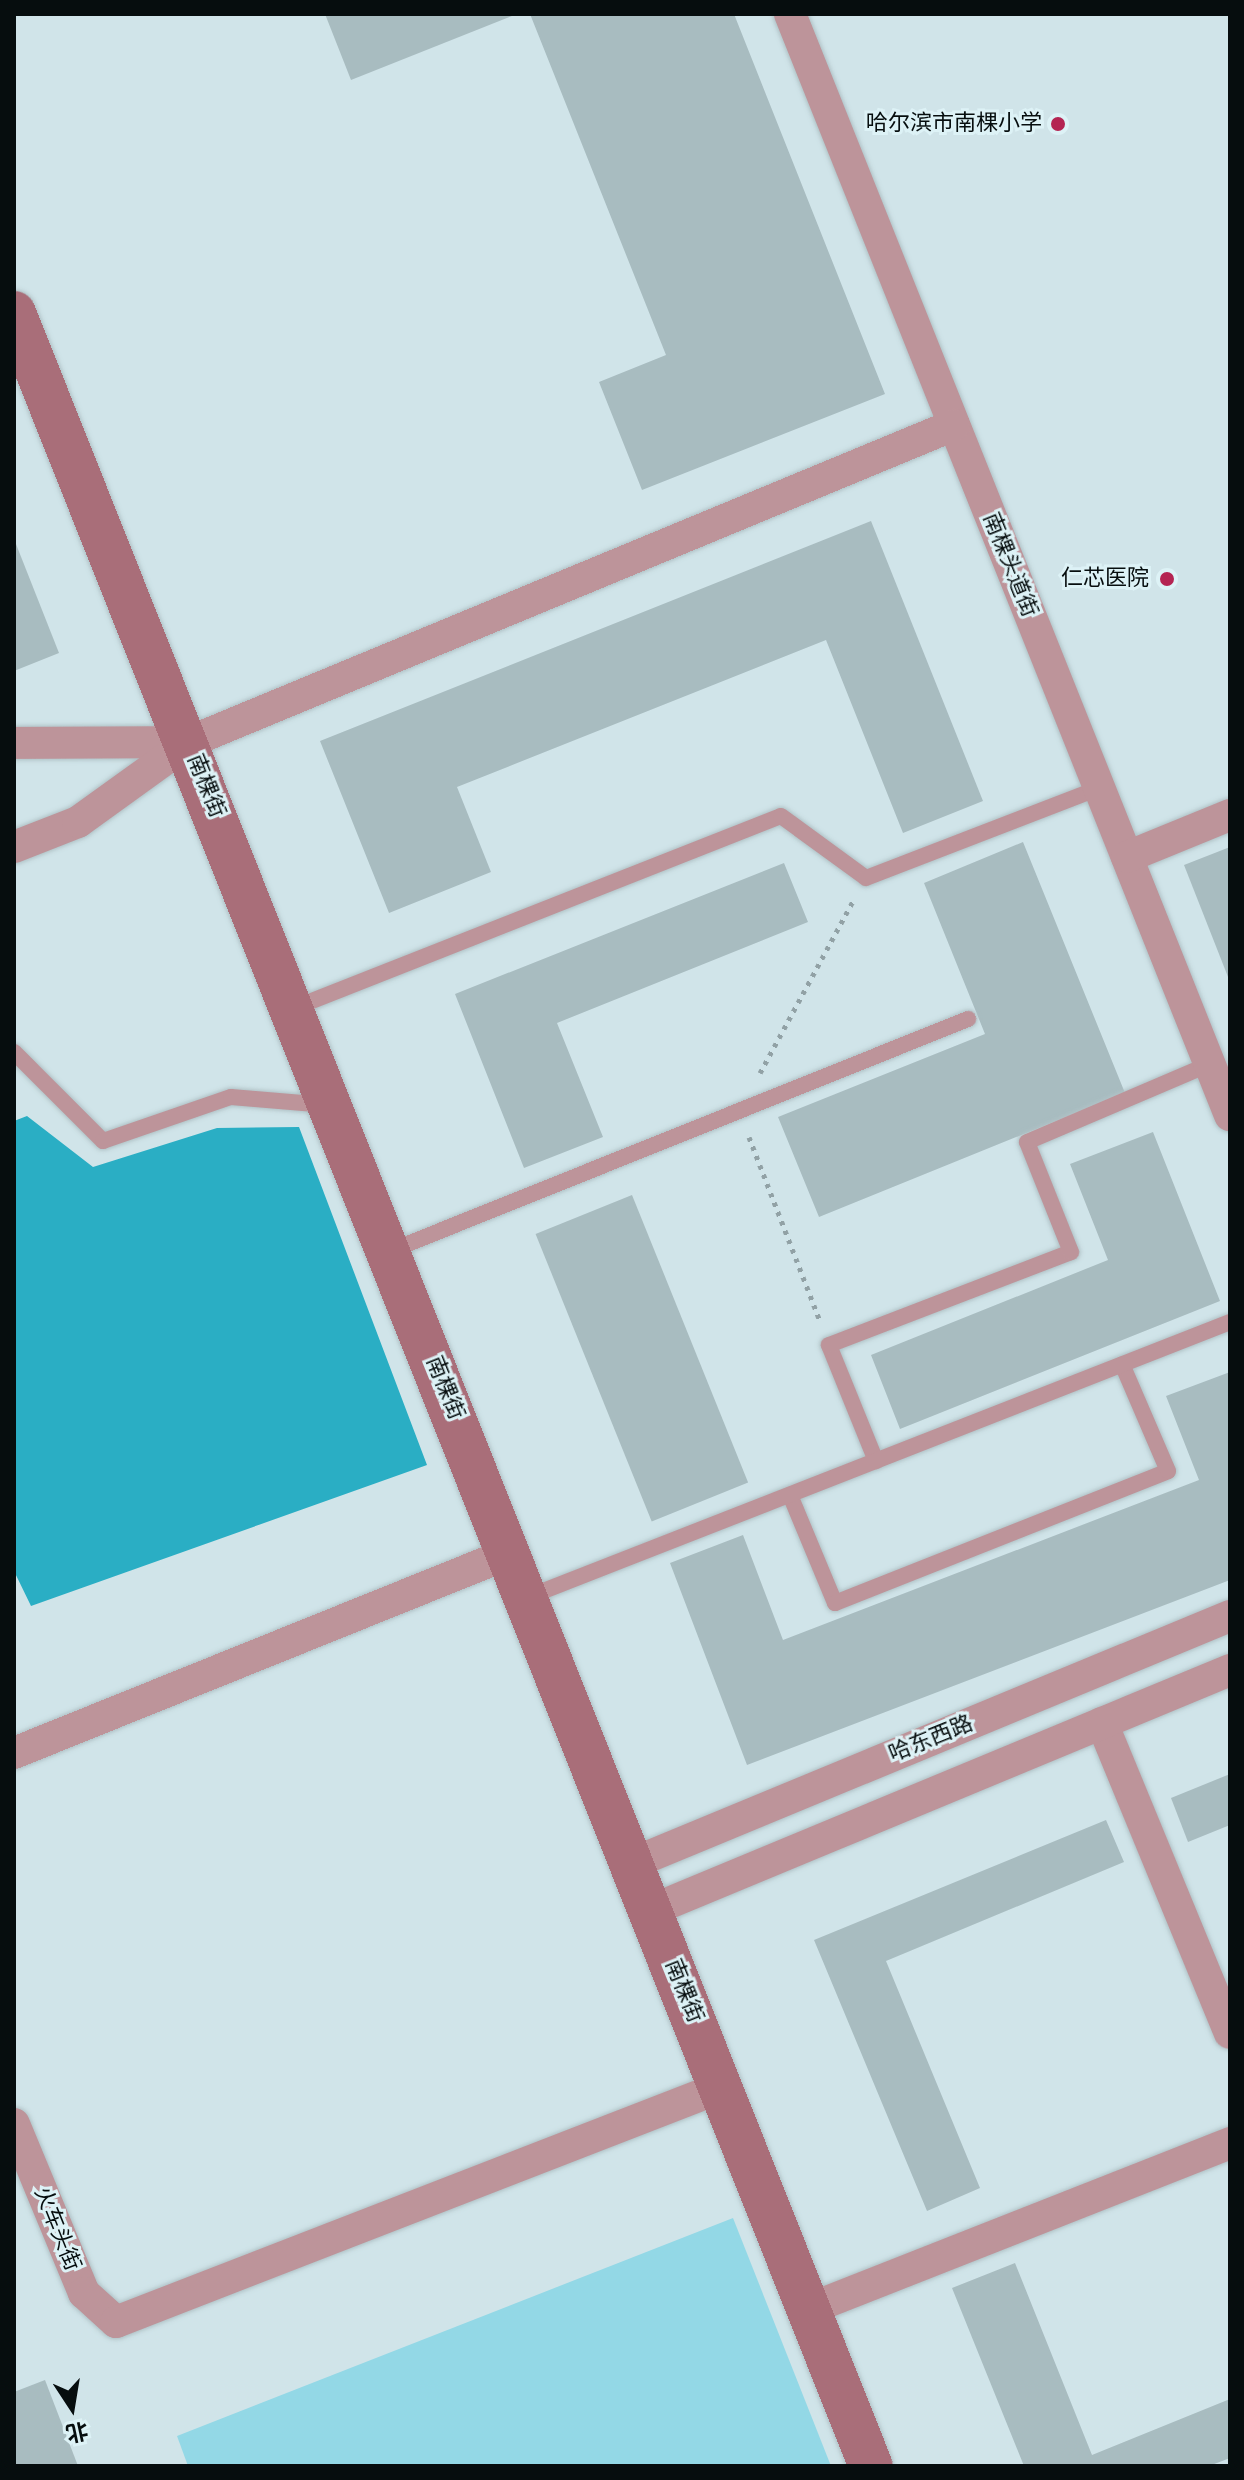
<!DOCTYPE html>
<meta charset="utf-8">
<style>
body{margin:0}
#map{position:relative;width:1244px;height:2480px;overflow:hidden;background:#d0e4e9;font-family:"Source Sans 3","Noto Sans SC",sans-serif}
div>[style]{position:absolute}
.green>*{inset:0;background:#93d8e6}
.forest>*{inset:0;background:#2aaec4}
.building>*{inset:0;background:#a8bcc0;transform-origin:0 0}
.path>*{height:5px;margin-top:-2.5px;transform-origin:0;background:repeating-linear-gradient(90deg,#91a1a5 0 4px,transparent 0 10px)}
.roads{filter:drop-shadow(0 0 2px #b0c2c6) drop-shadow(0 0 2px #b0c2c6)}
.lane>*{height:16px;margin:-8px;padding:0 8px;transform-origin:8px;border-radius:8px;background:#bd949a}
.street>*{height:32px;margin:-16px;padding:0 16px;transform-origin:16px;border-radius:16px;background:#bd949a}
.secondary>*{height:44px;margin:-22px;padding:0 22px;transform-origin:22px;border-radius:22px;background:#a96e79}
.dots>*{width:22px;height:22px;translate:-50% -50%;box-sizing:border-box;border:4px solid #ddf2f6;border-radius:50%}
span{translate:-50% -50%;white-space:nowrap;text-align:center;line-height:1.15;-webkit-text-stroke:6px #ddf2f6;paint-order:stroke}
.poi-label{font-size:22px;color:#060d0e}
.right{translate:-100% -50%;text-align:right}
.street-label{font-size:22px;color:#060d0e}
.frame{position:absolute;inset:0;border:16px solid #060d0e;pointer-events:none}
.north{position:absolute;left:32px;top:2368px;width:80px;height:80px;-webkit-text-stroke:6px #ddf2f6;paint-order:stroke;rotate:168deg;font-size:22px;font-weight:700;line-height:32px;text-align:center;color:#060d0e}
.north::after{content:'';display:block;margin:auto;width:28px;height:36px;background:#060d0e;clip-path:polygon(50% 0,100% 100%,50% 72%,0 100%)}
</style>
<div id="map">
<div class="green">
<i style="clip-path:polygon(733px 2218px,831px 2466px,188px 2466px,177px 2436px)"></i>
</div>
<div class="forest">
<i style="clip-path:polygon(27px 1116px,93px 1167px,217px 1128px,299px 1127px,427px 1465px,31px 1606px,14px 1571px,14px 1121px)"></i>
</div>
<div class="building">
<i style="clip-path:polygon(325px 14px,517px 14px,351px 80px)"></i>
<i style="clip-path:polygon(530px 14px,734px 14px,885px 394px,642px 490px,599px 382px,666px 355px)"></i>
<i style="clip-path:polygon(871px 521px,983px 801px,903px 833px,826px 640px,457px 787px,491px 872px,389px 913px,320px 741px)"></i>
<i style="clip-path:polygon(14px 539px,59px 653px,14px 671px)"></i>
<i style="clip-path:polygon(1023px 842px,1125px 1093px,819px 1217px,778px 1117px,985px 1034px,924px 883px)"></i>
<i style="clip-path:polygon(1230px 847px,1230px 982px,1184px 865px)"></i>
<i style="clip-path:polygon(784px 863px,808px 922px,557px 1023px,603px 1137px,524px 1168px,455px 994px)"></i>
<i style="clip-path:polygon(1153px 1132px,1220px 1301px,900px 1429px,871px 1355px,1108px 1260px,1070px 1164px)"></i>
<i style="left:632px;top:1195px;width:310px;height:104px;rotate:68deg"></i>
<i style="clip-path:polygon(1230px 1372px,1230px 1580px,747px 1765px,670px 1563px,743px 1535px,783px 1640px,1199px 1480px,1166px 1396px)"></i>
<i style="clip-path:polygon(1230px 1774px,1230px 1825px,1188px 1842px,1171px 1798px)"></i>
<i style="clip-path:polygon(1106px 1820px,1124px 1862px,886px 1961px,980px 2188px,927px 2211px,814px 1940px)"></i>
<i style="clip-path:polygon(1015px 2263px,1092px 2455px,1230px 2399px,1230px 2458px,1209px 2466px,1024px 2466px,952px 2288px)"></i>
<i style="clip-path:polygon(45px 2380px,78px 2466px,14px 2466px,14px 2392px)"></i>
</div>
<div class="path">
<i style="left:760px;top:1073px;width:198px;rotate:-61.6deg"></i>
<i style="left:749px;top:1137px;width:197px;rotate:68.9deg"></i>
</div>
<div class="roads">
<div class="lane">
<i style="left:294px;top:1008px;width:523px;rotate:-21.52deg"></i>
<i style="left:781px;top:816px;width:105px;rotate:36.1deg"></i>
<i style="left:866px;top:878px;width:250px;rotate:-21.1deg"></i>
<i style="left:14px;top:1052px;width:126px;rotate:45deg"></i>
<i style="left:103px;top:1141px;width:135px;rotate:-19deg"></i>
<i style="left:231px;top:1097px;width:96px;rotate:4.8deg"></i>
<i style="left:390px;top:1251px;width:623px;rotate:-21.87deg"></i>
<i style="left:876px;top:1461px;width:125px;rotate:-112.1deg"></i>
<i style="left:829px;top:1345px;width:259px;rotate:-21deg"></i>
<i style="left:1071px;top:1252px;width:118px;rotate:-111.8deg"></i>
<i style="left:1027px;top:1142px;width:199px;rotate:-23.1deg"></i>
<i style="left:790px;top:1495px;width:117px;rotate:67.4deg"></i>
<i style="left:835px;top:1603px;width:358px;rotate:-21.6deg"></i>
<i style="left:1168px;top:1471px;width:116px;rotate:-113.3deg"></i>
<i style="left:528px;top:1597px;width:754px;rotate:-21.39deg"></i>
</div>
<div class="street">
<i style="left:790px;top:14px;width:1186px;rotate:68.22deg"></i>
<i style="left:14px;top:743px;width:175px;rotate:-0.3deg"></i>
<i style="left:14px;top:847px;width:69px;rotate:-21.3deg"></i>
<i style="left:78px;top:822px;width:137px;rotate:-35.8deg"></i>
<i style="left:189px;top:742px;width:828px;rotate:-22.51deg"></i>
<i style="left:1127px;top:857px;width:111px;rotate:-22.2deg"></i>
<i style="left:1102px;top:1723px;width:335px;rotate:67.6deg"></i>
<i style="left:14px;top:1753px;width:535px;rotate:-21.96deg"></i>
<i style="left:633px;top:1863px;width:646px;rotate:-22.48deg"></i>
<i style="left:652px;top:1910px;width:626px;rotate:-22.55deg"></i>
<i style="left:14px;top:2124px;width:183px;rotate:67.5deg"></i>
<i style="left:84px;top:2293px;width:43px;rotate:42.2deg"></i>
<i style="left:116px;top:2322px;width:650px;rotate:-21.2deg"></i>
<i style="left:809px;top:2309px;width:453px;rotate:-21.5deg"></i>
</div>
<div class="secondary">
<i style="left:14px;top:313px;width:2317px;rotate:68.3deg"></i>
</div>
</div>
<div class="dots">
<i style="left:1058px;top:124px;background:#b42452"></i>
<i style="left:1167px;top:579px;background:#b42452"></i>
</div>
<div class="poi-label">
<span class="right" style="left:1042px;top:124px">哈尔滨市南棵小学</span>
<span class="right" style="left:1149px;top:579px">仁芯医院</span>
</div>
<div class="street-label">
<span style="left:1010px;top:565px;rotate:68deg">南棵头道街</span>
<span style="left:206px;top:786px;rotate:68deg">南棵街</span>
<span style="left:445px;top:1388px;rotate:68deg">南棵街</span>
<span style="left:931px;top:1739px;rotate:-22deg">哈东西路</span>
<span style="left:684px;top:1991px;rotate:68deg">南棵街</span>
<span style="left:57px;top:2229px;rotate:68deg">火车头街</span>
</div>
<div class="frame"></div>
<div class="north">北</div>
</div>
